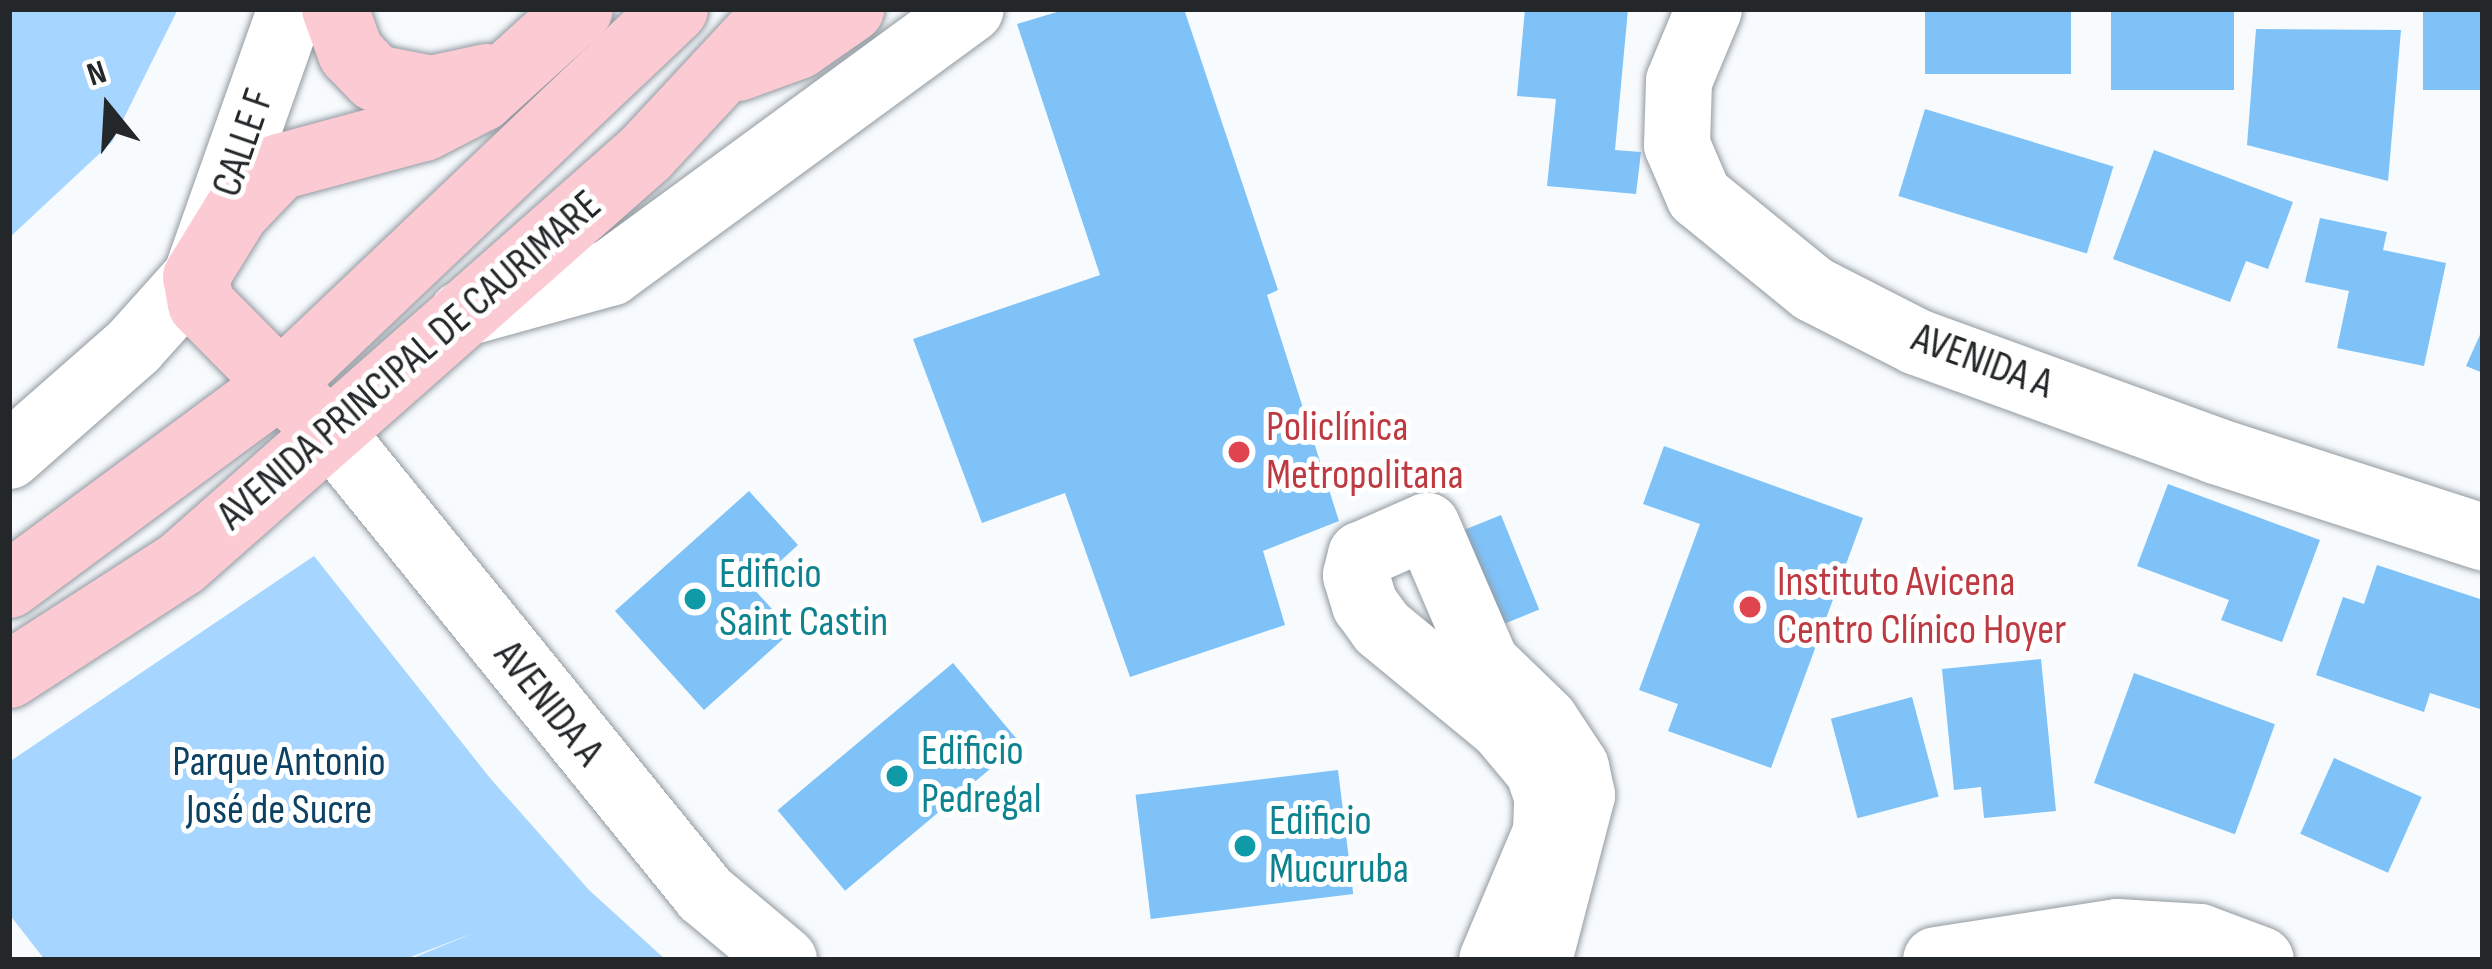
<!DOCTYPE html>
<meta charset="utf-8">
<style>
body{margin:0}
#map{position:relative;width:2492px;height:969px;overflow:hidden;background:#f7fbfe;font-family:"Sofia Sans Condensed",sans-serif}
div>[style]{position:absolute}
.green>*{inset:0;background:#a6d6ff}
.building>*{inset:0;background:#7fc2f8;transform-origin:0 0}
.roads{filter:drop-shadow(0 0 3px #939ba1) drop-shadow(0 0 3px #939ba1)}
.minor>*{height:66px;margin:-33px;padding:0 33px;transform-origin:33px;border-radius:33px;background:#fff}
.major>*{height:66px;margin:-33px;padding:0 33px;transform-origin:33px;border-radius:33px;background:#fccad3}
.dots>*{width:33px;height:33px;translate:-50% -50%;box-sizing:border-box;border:6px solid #fff;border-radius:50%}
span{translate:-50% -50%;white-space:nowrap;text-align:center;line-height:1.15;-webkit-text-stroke:10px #fff;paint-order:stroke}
.street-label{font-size:42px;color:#242729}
.health-label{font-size:42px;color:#be3a42}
.left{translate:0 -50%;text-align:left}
.culture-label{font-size:42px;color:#0d838f}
.park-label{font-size:42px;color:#0d4164}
.frame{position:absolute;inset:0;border:12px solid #242729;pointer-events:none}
.north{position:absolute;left:48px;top:48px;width:120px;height:120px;-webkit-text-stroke:9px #fff;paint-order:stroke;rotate:342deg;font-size:33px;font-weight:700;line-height:48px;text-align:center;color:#242729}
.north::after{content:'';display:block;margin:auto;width:42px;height:54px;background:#242729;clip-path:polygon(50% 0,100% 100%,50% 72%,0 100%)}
</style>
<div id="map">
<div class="green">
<i style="clip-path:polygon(9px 9px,178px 9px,112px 142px,9px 238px)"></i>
<i style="clip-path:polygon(314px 556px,490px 778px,589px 890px,666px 960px,408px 960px,476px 932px,403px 960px,45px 960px,9px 914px,9px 762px)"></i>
</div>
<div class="building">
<i style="clip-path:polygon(1067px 9px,1184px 9px,1278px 290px,1267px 295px,1339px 521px,1263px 551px,1285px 625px,1130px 677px,1065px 493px,982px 523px,913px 339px,1100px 275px,1017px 24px)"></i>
<i style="clip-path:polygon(1525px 9px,1628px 9px,1615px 150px,1641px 152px,1636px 194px,1547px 186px,1556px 99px,1517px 96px)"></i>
<i style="left:1925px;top:9px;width:146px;height:65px"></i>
<i style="left:2111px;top:9px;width:123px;height:81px"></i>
<i style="left:2423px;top:9px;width:60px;height:81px"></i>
<i style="clip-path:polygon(2256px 29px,2401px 30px,2388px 181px,2247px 145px)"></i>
<i style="left:1925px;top:109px;width:197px;height:91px;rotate:17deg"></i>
<i style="clip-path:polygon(2154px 150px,2293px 202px,2268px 269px,2246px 261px,2230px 302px,2113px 259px)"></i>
<i style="clip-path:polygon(2320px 218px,2387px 232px,2383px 250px,2446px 263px,2424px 366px,2337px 348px,2349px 291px,2305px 282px)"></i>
<i style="clip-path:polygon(2483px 328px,2483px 373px,2466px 366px)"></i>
<i style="clip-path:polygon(1664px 446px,1863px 518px,1771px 768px,1668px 731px,1678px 704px,1639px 690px,1700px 524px,1643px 504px)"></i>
<i style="clip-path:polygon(2168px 484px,2320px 540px,2282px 642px,2221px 620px,2229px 600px,2137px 566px)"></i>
<i style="clip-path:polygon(749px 491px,798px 545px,752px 587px,792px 631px,704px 710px,615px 611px)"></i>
<i style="left:1501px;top:515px;width:102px;height:56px;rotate:68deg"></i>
<i style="clip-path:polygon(2377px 565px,2483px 600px,2483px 710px,2430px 693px,2424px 712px,2316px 675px,2343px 597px,2364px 604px)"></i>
<i style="clip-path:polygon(2041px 659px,2056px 811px,1984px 818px,1981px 787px,1954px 790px,1942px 669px)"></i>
<i style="left:953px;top:663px;width:105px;height:229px;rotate:50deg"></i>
<i style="left:2134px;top:673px;width:150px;height:117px;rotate:20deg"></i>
<i style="left:1912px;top:697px;width:103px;height:84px;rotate:75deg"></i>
<i style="left:2334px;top:758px;width:96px;height:83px;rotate:24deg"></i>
<i style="left:1338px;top:770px;width:125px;height:204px;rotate:83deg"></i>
</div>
<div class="roads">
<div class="minor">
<i style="left:1709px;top:9px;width:78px;rotate:112.6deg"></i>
<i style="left:1679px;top:81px;width:64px;rotate:91.8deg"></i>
<i style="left:1677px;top:145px;width:56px;rotate:66.7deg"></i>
<i style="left:1699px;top:196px;width:147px;rotate:39.2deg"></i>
<i style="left:1813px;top:289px;width:117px;rotate:27deg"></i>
<i style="left:1917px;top:342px;width:318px;rotate:20deg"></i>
<i style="left:2216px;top:451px;width:281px;rotate:17.9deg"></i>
<i style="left:462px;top:314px;width:154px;rotate:-15.5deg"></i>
<i style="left:610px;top:273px;width:447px;rotate:-36.2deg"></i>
<i style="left:330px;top:431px;width:596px;rotate:50.99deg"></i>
<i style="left:705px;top:894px;width:103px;rotate:39.9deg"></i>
<i style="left:9px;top:456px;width:167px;rotate:-41.3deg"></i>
<i style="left:134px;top:346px;width:93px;rotate:-48.1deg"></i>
<i style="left:196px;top:277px;width:284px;rotate:-70.5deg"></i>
<i style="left:1492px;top:960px;width:139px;rotate:-67.1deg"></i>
<i style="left:1546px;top:832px;width:36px;rotate:-88deg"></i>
<i style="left:1547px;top:796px;width:28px;rotate:-109deg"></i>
<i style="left:1538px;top:770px;width:56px;rotate:-129.9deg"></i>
<i style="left:1502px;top:727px;width:156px;rotate:-140.5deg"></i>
<i style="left:1382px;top:628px;width:29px;rotate:-126deg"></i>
<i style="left:1365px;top:605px;width:31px;rotate:-107deg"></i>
<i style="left:1356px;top:575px;width:21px;rotate:-76deg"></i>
<i style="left:1361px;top:555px;width:72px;rotate:-23.7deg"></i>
<i style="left:1427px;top:526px;width:149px;rotate:66.7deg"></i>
<i style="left:1486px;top:663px;width:82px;rotate:44deg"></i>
<i style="left:1545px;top:720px;width:56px;rotate:56.6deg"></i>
<i style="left:1576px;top:767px;width:29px;rotate:78deg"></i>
<i style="left:1582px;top:795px;width:171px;rotate:104.6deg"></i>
<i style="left:1936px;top:960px;width:183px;rotate:-8.8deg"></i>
<i style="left:2117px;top:932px;width:83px;rotate:3.4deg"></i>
<i style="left:2200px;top:937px;width:65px;rotate:20.7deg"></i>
</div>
<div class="major">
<i style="left:335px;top:9px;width:47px;rotate:70deg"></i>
<i style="left:351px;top:53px;width:35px;rotate:46deg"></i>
<i style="left:375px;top:78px;width:57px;rotate:11.1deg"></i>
<i style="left:431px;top:89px;width:57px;rotate:-12.1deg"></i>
<i style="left:738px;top:68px;width:64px;rotate:-20.1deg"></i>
<i style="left:798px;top:46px;width:65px;rotate:-34.9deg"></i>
<i style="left:309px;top:413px;width:153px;rotate:-134.7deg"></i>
<i style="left:201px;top:304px;width:27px;rotate:-100deg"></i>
<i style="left:196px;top:277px;width:76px;rotate:-58.4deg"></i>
<i style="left:236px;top:212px;width:62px;rotate:-46.3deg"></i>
<i style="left:279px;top:167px;width:150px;rotate:-15.1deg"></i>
<i style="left:424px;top:128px;width:65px;rotate:-27.3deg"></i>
<i style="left:482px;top:98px;width:132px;rotate:-42.2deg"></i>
<i style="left:9px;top:585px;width:333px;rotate:-36.5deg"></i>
<i style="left:277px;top:387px;width:549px;rotate:-43.52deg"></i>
<i style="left:9px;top:675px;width:206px;rotate:-32.9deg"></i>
<i style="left:182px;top:563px;width:619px;rotate:-41.46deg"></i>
<i style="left:646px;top:153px;width:197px;rotate:-47.1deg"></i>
</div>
</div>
<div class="dots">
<i style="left:1239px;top:452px;background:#e0444e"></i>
<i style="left:695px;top:599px;background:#0f9aa8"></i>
<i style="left:1750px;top:607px;background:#e0444e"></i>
<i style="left:897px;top:776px;background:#0f9aa8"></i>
<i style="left:1245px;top:846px;background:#0f9aa8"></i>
</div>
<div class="street-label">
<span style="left:244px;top:143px;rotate:-71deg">CALLE F</span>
<span style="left:410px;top:361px;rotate:-41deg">AVENIDA PRINCIPAL DE CAURIMARE</span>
<span style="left:1982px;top:362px;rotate:20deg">AVENIDA A</span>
<span style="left:548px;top:704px;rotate:51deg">AVENIDA A</span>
</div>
<div class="health-label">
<span class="left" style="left:1266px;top:452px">Policlínica<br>Metropolitana</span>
<span class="left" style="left:1777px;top:607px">Instituto Avicena<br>Centro Clínico Hoyer</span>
</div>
<div class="culture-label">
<span class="left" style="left:719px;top:599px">Edificio<br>Saint Castin</span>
<span class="left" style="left:921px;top:776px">Edificio<br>Pedregal</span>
<span class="left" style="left:1269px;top:846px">Edificio<br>Mucuruba</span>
</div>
<div class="park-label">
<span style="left:279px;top:787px">Parque Antonio<br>José de Sucre</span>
</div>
<div class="frame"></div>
<div class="north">N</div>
</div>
